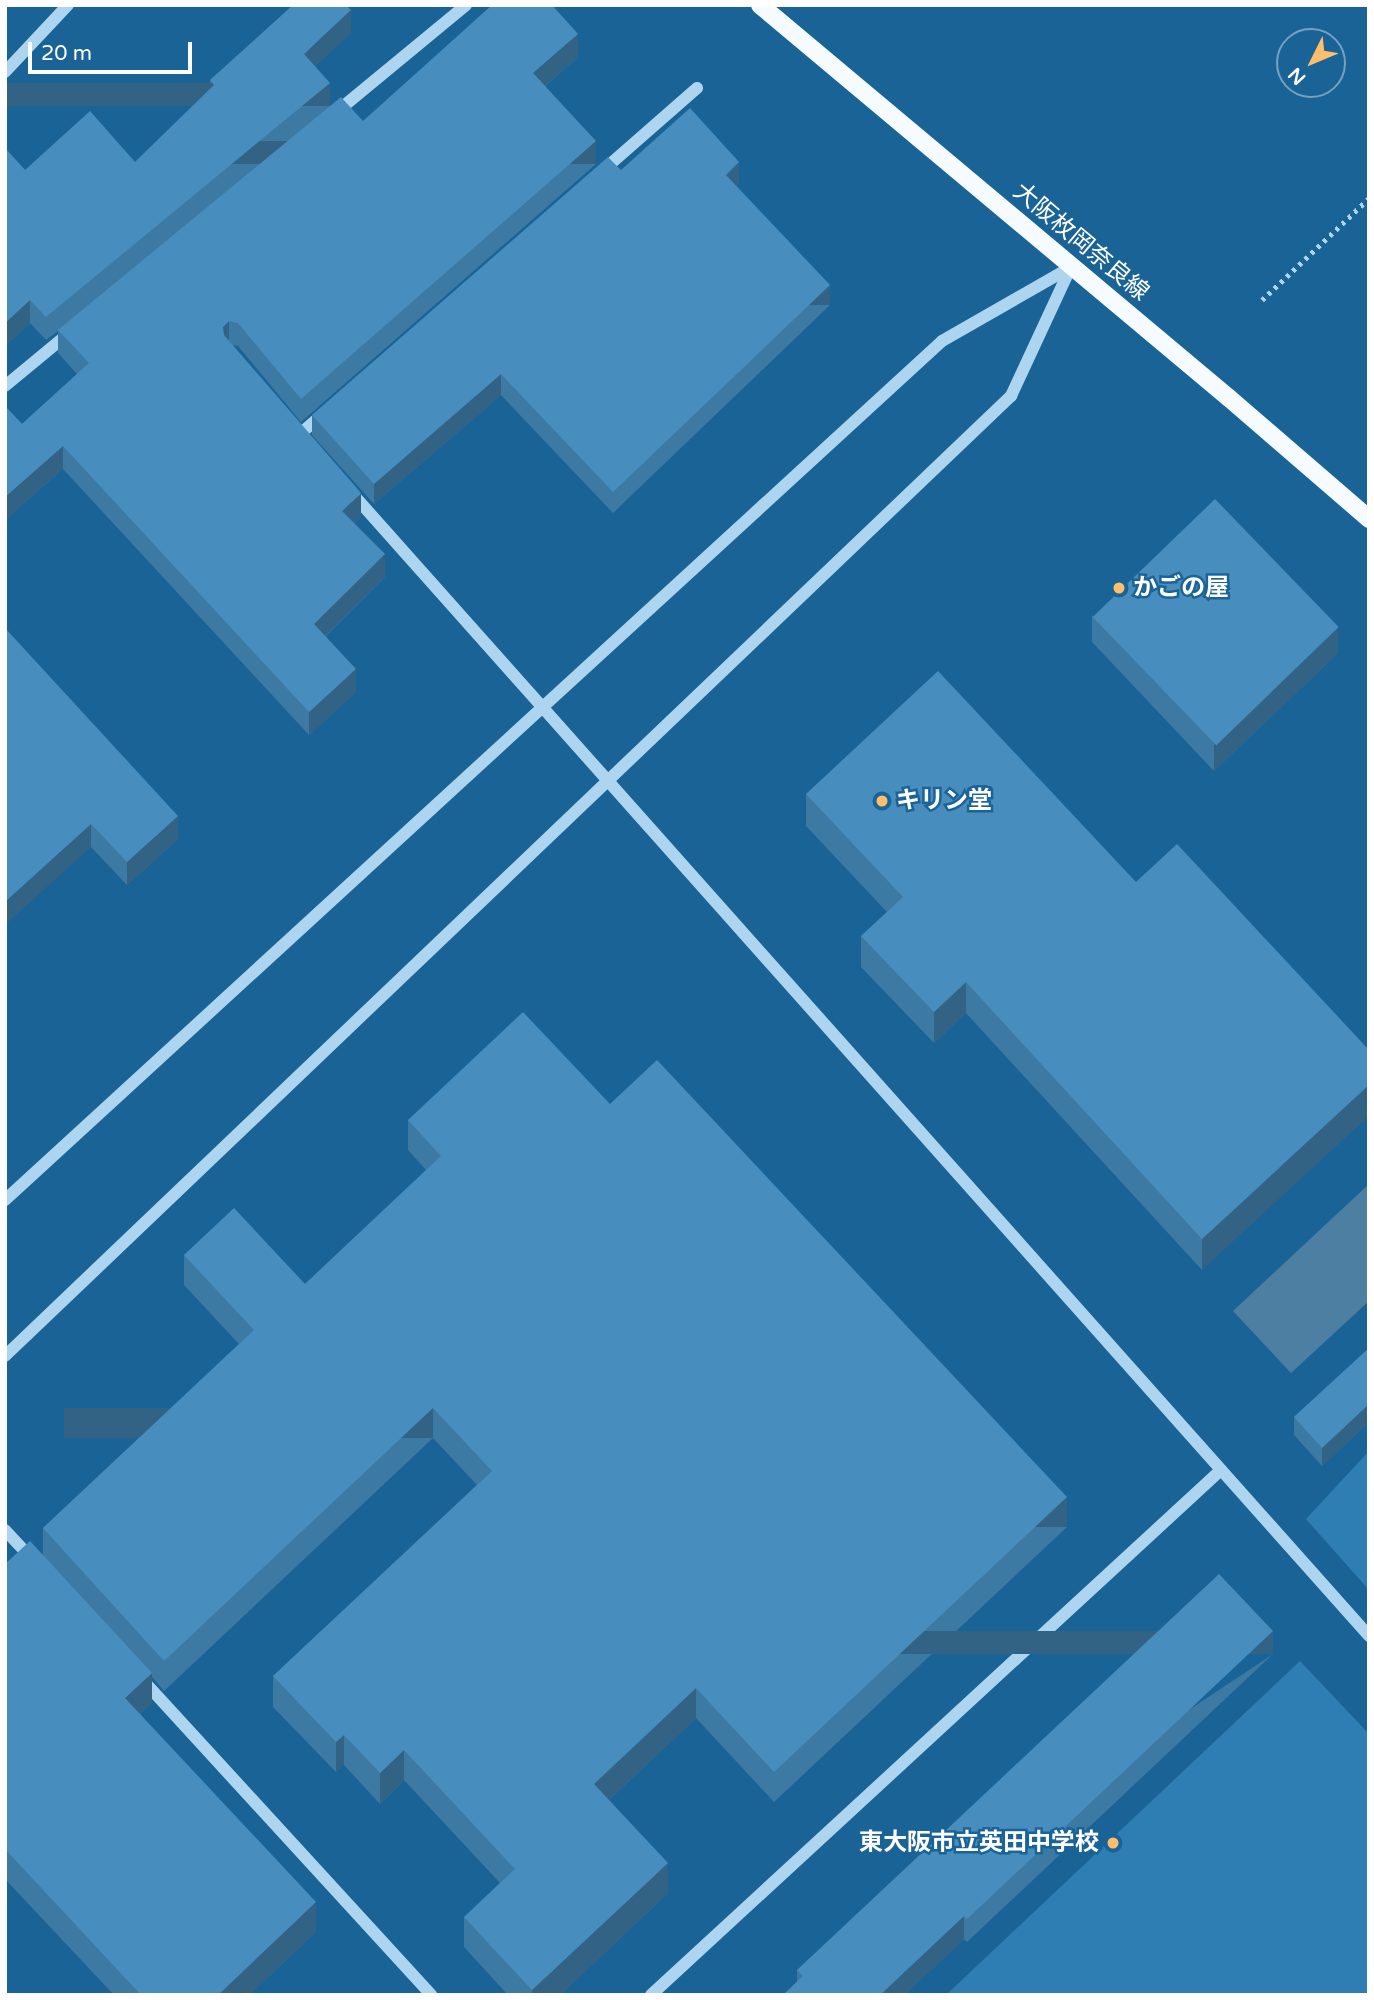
<!DOCTYPE html>
<meta charset="utf-8">
<style>
body{margin:0}
#map{position:relative;width:1374px;height:2000px;overflow:hidden;background:#1a6396;font-family:"Varela Round","Noto Sans JP",sans-serif}
div>[style]{position:absolute}
.green>*{inset:0;background:#2e7eb4}
.water>*{inset:0;background:#4d7fa3}
.path>*{height:4.5px;margin-top:-2.25px;transform-origin:0;background:repeating-linear-gradient(90deg,#add5f0 0 3.5px,transparent 0 8.5px)}
.minor>*{height:12px;margin:-6px;padding:0 6px;transform-origin:6px;border-radius:6px;background:#add5f0}
.major>*{height:18px;margin:-9px;padding:0 9px;transform-origin:9px;border-radius:9px;background:#f6fbff}
.wall>*{inset:0;background:#3d7aa3}
.shaded-wall>*{inset:0;background:#326385;transform-origin:0 0}
.building>*{inset:0;background:#478ebe;transform-origin:0 0}
.dots>*{width:19px;height:19px;translate:-50% -50%;box-sizing:border-box;border:4px solid #1a6396;border-radius:50%}
span{translate:-50% -50%;white-space:nowrap;text-align:center;line-height:1.15;-webkit-text-stroke:5px #1a6396;paint-order:stroke}
.street-label{font-size:24px;color:#fff}
.poi-label{font-size:24px;color:#fff;font-weight:700}
.left{translate:0 -50%;text-align:left}
.right{translate:-100% -50%;text-align:right}
.frame{position:absolute;inset:0;border:7px solid #fff;pointer-events:none}
.north{position:absolute;left:1276px;top:28px;width:70px;height:70px;box-sizing:border-box;background:#1a6396;border:2px solid #76a1c0;border-radius:50%;rotate:227deg;font-size:19px;font-weight:700;line-height:28px;text-align:center;color:#fff}
.north::after{content:'';display:block;margin:auto;width:24px;height:32px;background:#ffbe6c;clip-path:polygon(50% 0,100% 100%,50% 72%,0 100%)}
.scale{position:absolute;left:28px;top:42px;width:164px;height:32px;box-sizing:border-box;border:4px solid #fff;border-top:0;padding-left:9px;font-size:21px;line-height:24px;white-space:nowrap;color:#fff;-webkit-text-stroke:5px #1a6396;paint-order:stroke}
</style>
<div id="map">
<div class="green">
<i style="clip-path:polygon(1369px 1451px,1369px 1590px,1306px 1519px)"></i>
<i style="clip-path:polygon(1300px 1661px,1369px 1734px,1369px 1995px,946px 1995px)"></i>
</div>
<div class="water">
<i style="clip-path:polygon(1369px 1184px,1369px 1301px,1291px 1373px,1233px 1311px)"></i>
</div>
<div class="path">
<i style="left:1262px;top:300px;width:148px;rotate:-43.6deg"></i>
</div>
<div class="minor">
<i style="left:5px;top:72px;width:92px;rotate:-46.8deg"></i>
<i style="left:334px;top:114px;width:171px;rotate:-39.5deg"></i>
<i style="left:600px;top:173px;width:129px;rotate:-41.2deg"></i>
<i style="left:5px;top:386px;width:83px;rotate:-39.6deg"></i>
<i style="left:300px;top:434px;width:33px;rotate:-41deg"></i>
<i style="left:350px;top:491px;width:1533px;rotate:48.33deg"></i>
<i style="left:5px;top:1200px;width:1271px;rotate:-42.51deg"></i>
<i style="left:942px;top:341px;width:149px;rotate:-29.8deg"></i>
<i style="left:5px;top:1356px;width:1391px;rotate:-43.66deg"></i>
<i style="left:1011px;top:396px;width:142px;rotate:-65.1deg"></i>
<i style="left:5px;top:1530px;width:41px;rotate:47deg"></i>
<i style="left:140px;top:1677px;width:431px;rotate:47.5deg"></i>
<i style="left:651px;top:1995px;width:775px;rotate:-42.65deg"></i>
</div>
<div class="major">
<i style="left:760px;top:5px;width:612px;rotate:39.96deg"></i>
<i style="left:1229px;top:398px;width:185px;rotate:40.8deg"></i>
</div>
<div class="wall">
<i style="clip-path:polygon(351px 33px,315px 66px,330px 106px,363px 121px,578px 57px,545px 86px,596px 164px,301px 422px,238px 346px,233px 345px,361px 516px,354px 523px,385px 577px,326px 636px,356px 692px,309px 735px,63px 469px,5px 520px,5px 406px,22px 424px,77px 374px,58px 353px,58px 331px,46px 340px,30px 323px,5px 346px,5px 148px,25px 170px,135px 162px,210px 89px,210px 80px)"></i>
<i style="clip-path:polygon(621px 170px,739px 183px,736px 186px,830px 305px,613px 513px,501px 395px,374px 504px,312px 435px,312px 415px)"></i>
<i style="clip-path:polygon(1092px 616px,1338px 653px,1214px 771px,1092px 642px)"></i>
<i style="clip-path:polygon(5px 628px,178px 839px,127px 885px,91px 847px)"></i>
<i style="clip-path:polygon(806px 794px,1136px 882px,1369px 1050px,1202px 1270px,966px 1013px,934px 1043px,861px 967px,861px 936px,887px 912px,806px 826px)"></i>
<i style="clip-path:polygon(610px 1104px,1067px 1527px,774px 1802px,696px 1718px,609px 1800px,668px 1893px,560px 1995px,508px 1995px,464px 1947px,464px 1917px,500px 1883px,404px 1780px,380px 1804px,344px 1765px,336px 1772px,273px 1707px,273px 1676px,477px 1485px,433px 1438px,164px 1691px,152px 1677px,152px 1703px,140px 1714px,316px 1932px,249px 1995px,114px 1995px,5px 1879px,5px 1564px,43px 1554px,43px 1528px,239px 1344px,184px 1285px,184px 1255px,305px 1284px,426px 1170px,408px 1150px,408px 1120px)"></i>
<i style="clip-path:polygon(1369px 1348px,1369px 1422px,1322px 1466px,1294px 1435px,1294px 1417px)"></i>
<i style="clip-path:polygon(1273px 1654px,967px 1942px,964px 1939px,904px 1995px,783px 1995px,797px 1982px,797px 1970px)"></i>
</div>
<div class="shaded-wall">
<i style="clip-path:polygon(351px 10px,351px 33px,304px 77px,304px 54px)"></i>
<i style="clip-path:polygon(578px 34px,578px 57px,533px 96px,533px 73px)"></i>
<i style="left:330px;top:83px;width:23px;height:368px;rotate:90deg"></i>
<i style="left:596px;top:141px;width:23px;height:392px;rotate:90deg"></i>
<i style="clip-path:polygon(739px 162px,739px 183px,726px 195px,726px 175px)"></i>
<i style="left:830px;top:285px;width:20px;height:300px;rotate:90deg"></i>
<i style="clip-path:polygon(30px 300px,30px 323px,5px 346px,5px 323px)"></i>
<i style="clip-path:polygon(229px 321px,229px 344px,223px 350px,223px 327px)"></i>
<i style="clip-path:polygon(501px 374px,501px 395px,374px 504px,374px 484px)"></i>
<i style="clip-path:polygon(63px 446px,63px 469px,5px 520px,5px 497px)"></i>
<i style="clip-path:polygon(361px 493px,361px 516px,342px 534px,342px 511px)"></i>
<i style="clip-path:polygon(385px 554px,385px 577px,314px 647px,314px 624px)"></i>
<i style="clip-path:polygon(1338px 627px,1338px 653px,1214px 771px,1214px 745px)"></i>
<i style="clip-path:polygon(356px 669px,356px 692px,309px 735px,309px 712px)"></i>
<i style="clip-path:polygon(178px 816px,178px 839px,127px 885px,127px 862px)"></i>
<i style="clip-path:polygon(91px 824px,91px 847px,5px 925px,5px 902px)"></i>
<i style="clip-path:polygon(966px 982px,966px 1013px,934px 1043px,934px 1012px)"></i>
<i style="clip-path:polygon(1369px 1085px,1369px 1116px,1202px 1270px,1202px 1239px)"></i>
<i style="clip-path:polygon(1369px 1404px,1369px 1422px,1322px 1466px,1322px 1448px)"></i>
<i style="left:433px;top:1408px;width:30px;height:369px;rotate:90deg"></i>
<i style="left:1067px;top:1497px;width:30px;height:402px;rotate:90deg"></i>
<i style="left:1273px;top:1631px;width:23px;height:420px;rotate:90deg"></i>
<i style="clip-path:polygon(152px 1673px,152px 1703px,125px 1728px,125px 1698px)"></i>
<i style="clip-path:polygon(696px 1688px,696px 1718px,594px 1814px,594px 1784px)"></i>
<i style="clip-path:polygon(344px 1735px,344px 1765px,336px 1772px,336px 1742px)"></i>
<i style="clip-path:polygon(404px 1750px,404px 1780px,380px 1804px,380px 1773px)"></i>
<i style="clip-path:polygon(668px 1863px,668px 1893px,560px 1995px,532px 1995px,532px 1990px)"></i>
<i style="clip-path:polygon(316px 1902px,316px 1932px,249px 1995px,218px 1995px)"></i>
<i style="clip-path:polygon(964px 1916px,964px 1939px,904px 1995px,880px 1995px)"></i>
</div>
<div class="building">
<i style="clip-path:polygon(293px 5px,346px 5px,351px 10px,304px 54px,330px 83px,46px 317px,30px 300px,5px 323px,5px 148px,25px 170px,90px 111px,135px 162px,214px 85px,210px 80px)"></i>
<i style="clip-path:polygon(492px 5px,552px 5px,578px 34px,533px 73px,596px 141px,301px 399px,238px 323px,229px 321px,223px 327px,224px 335px,361px 493px,342px 511px,385px 554px,314px 624px,356px 669px,309px 712px,63px 446px,5px 497px,5px 406px,22px 424px,89px 363px,58px 330px,341px 97px,363px 121px)"></i>
<i style="clip-path:polygon(690px 108px,739px 162px,726px 175px,830px 285px,613px 492px,501px 374px,374px 484px,312px 415px,608px 157px,621px 170px)"></i>
<i style="left:1215px;top:499px;width:178px;height:170px;rotate:46deg"></i>
<i style="clip-path:polygon(5px 628px,178px 816px,127px 862px,91px 824px,5px 902px)"></i>
<i style="clip-path:polygon(938px 671px,1136px 882px,1177px 844px,1369px 1050px,1369px 1085px,1202px 1239px,966px 982px,934px 1012px,861px 936px,903px 897px,806px 794px)"></i>
<i style="clip-path:polygon(523px 1012px,610px 1104px,657px 1060px,1067px 1497px,774px 1772px,696px 1688px,594px 1784px,668px 1863px,532px 1990px,464px 1917px,515px 1869px,404px 1750px,380px 1773px,344px 1735px,336px 1742px,273px 1676px,492px 1471px,433px 1408px,164px 1661px,43px 1528px,254px 1330px,184px 1255px,234px 1208px,305px 1284px,441px 1156px,408px 1120px)"></i>
<i style="clip-path:polygon(1369px 1348px,1369px 1404px,1322px 1448px,1294px 1417px)"></i>
<i style="clip-path:polygon(30px 1541px,152px 1673px,125px 1698px,316px 1902px,218px 1995px,141px 1995px,5px 1849px,5px 1564px)"></i>
<i style="clip-path:polygon(1219px 1574px,1273px 1631px,967px 1919px,964px 1916px,880px 1995px,783px 1995px,803px 1976px,797px 1970px)"></i>
</div>
<div class="dots">
<i style="left:1119px;top:588px;background:#ffbe6c"></i>
<i style="left:882px;top:801px;background:#ffbe6c"></i>
<i style="left:1113px;top:1843px;background:#ffbe6c"></i>
</div>
<div class="street-label">
<span style="left:1081px;top:242px;rotate:40deg">大阪枚岡奈良線</span>
</div>
<div class="poi-label">
<span class="left" style="left:1133px;top:588px">かごの屋</span>
<span class="left" style="left:896px;top:801px">キリン堂</span>
<span class="right" style="left:1099px;top:1843px">東大阪市立英田中学校</span>
</div>
<div class="frame"></div>
<div class="north">N</div>
<div class="scale">20 m</div>
</div>
